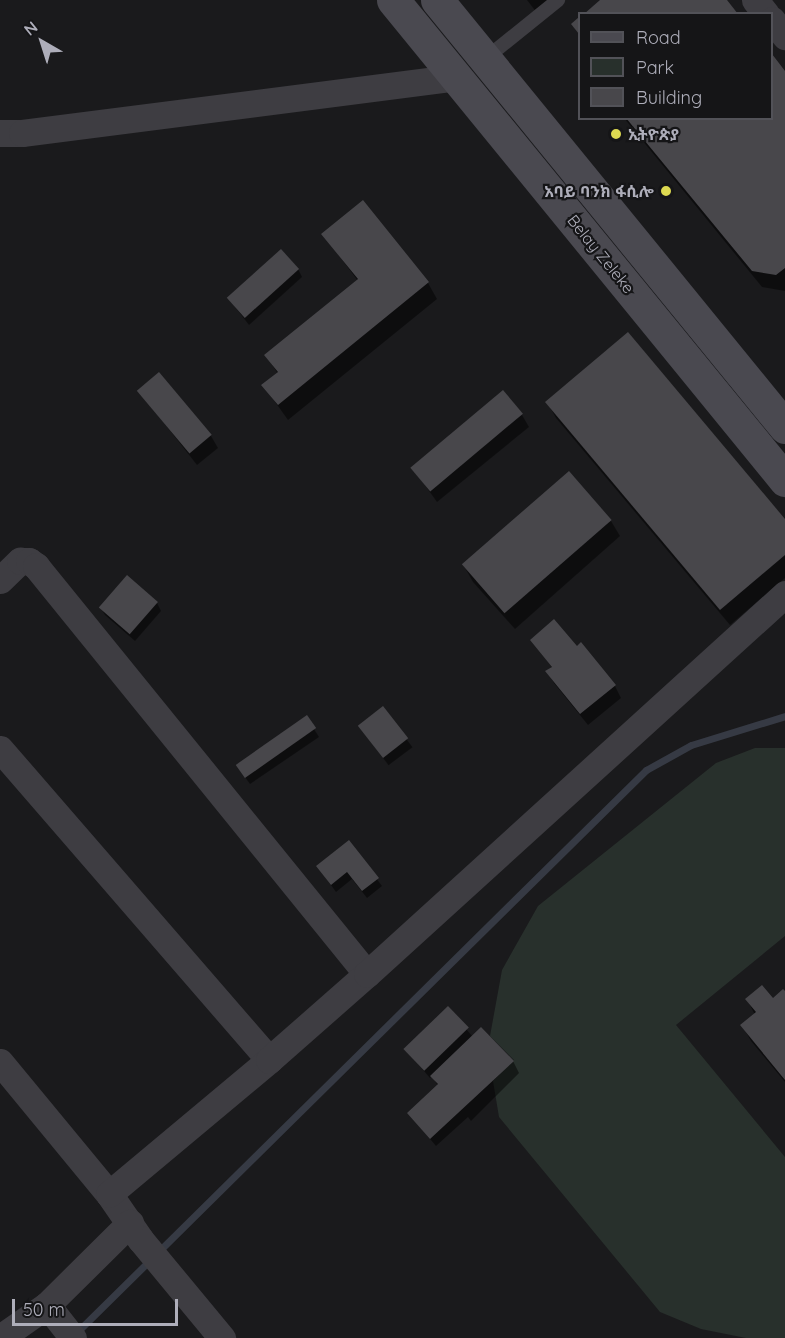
<!DOCTYPE html>
<meta charset="utf-8">
<style>
body{margin:0}
#map{position:relative;width:785px;height:1338px;overflow:hidden;background:#1a1a1c;font-family:Quicksand,"Noto Sans Ethiopic",sans-serif}
div>[style]{position:absolute}
.green>*{inset:0;background:#28302c}
.shadow>*{inset:0;background:#0007;transform-origin:0 0}
.stream>*{height:7px;margin:-3.5px;padding:0 3.5px;transform-origin:3.5px;border-radius:3.5px;background:#363a44}
.building>*{inset:0;background:#48474b;transform-origin:0 0}
.lane>*{height:14px;margin:-7px;padding:0 7px;transform-origin:7px;border-radius:7px;background:#3e3d42}
.street>*{height:27px;margin:-13.5px;padding:0 13.5px;transform-origin:13.5px;border-radius:13.5px;background:#3e3d42}
.secondary>*{height:33px;margin:-16.5px;padding:0 16.5px;transform-origin:16.5px;border-radius:16.5px;background:#4a4950}
.dots>*{width:16px;height:16px;translate:-50% -50%;box-sizing:border-box;border:3px solid #151517;border-radius:50%}
span{translate:-50% -50%;white-space:nowrap;text-align:center;line-height:1.15;-webkit-text-stroke:4.5px #151517;paint-order:stroke}
.poi-label{font-size:16px;color:#aeaeba;font-weight:700}
.left{translate:0 -50%;text-align:left}
.right{translate:-100% -50%;text-align:right}
.street-label{font-size:16px;color:#aeaeba}
.legend{position:absolute;left:578px;top:12px;width:195px;height:108px;box-sizing:border-box;background:#151517;border:2px solid #525258;margin:0;padding:8px 10px;list-style:none;font-size:18px;color:#aeaeba}
.legend li{display:flex;align-items:center;gap:12px;height:30px}
.legend b{width:30px;border:2px solid #525258}
.north{position:absolute;left:12px;top:12px;width:60px;height:60px;-webkit-text-stroke:4px #151517;paint-order:stroke;rotate:321deg;font-size:16px;font-weight:700;line-height:24px;text-align:center;color:#aeaeba}
.north::after{content:'';display:block;margin:auto;width:21px;height:27px;background:#aeaeba;clip-path:polygon(50% 0,100% 100%,50% 72%,0 100%)}
.scale{position:absolute;left:12px;top:1299px;width:166px;height:27px;box-sizing:border-box;border:3px solid #aeaeba;border-top:0;padding-left:8px;font-size:18px;line-height:21px;white-space:nowrap;color:#aeaeba;-webkit-text-stroke:4px #151517;paint-order:stroke}
</style>
<div id="map">
<div class="green">
<i style="clip-path:polygon(755px 748px,785px 748px,785px 936px,676px 1025px,785px 1157px,785px 1338px,746px 1338px,701px 1329px,660px 1312px,499px 1117px,493px 1081px,514px 1060px,490px 1036px,502px 970px,538px 906px,716px 763px)"></i>
</div>
<div class="shadow">
<i style="clip-path:polygon(527px 0,552px 0,537px 13px)"></i>
<i style="clip-path:polygon(772px 58px,785px 74px,785px 291px,762px 287px,624px 118px,772px 118px)"></i>
<i style="clip-path:polygon(362px 203px,428px 283px,437px 299px,288px 420px,263px 385px,278px 374px,266px 355px,358px 281px,323px 234px)"></i>
<i style="clip-path:polygon(298px 269px,302px 277px,249px 325px,229px 299px)"></i>
<i style="clip-path:polygon(158px 374px,211px 436px,218px 448px,197px 465px,139px 391px)"></i>
<i style="clip-path:polygon(547px 402px,785px 522px,785px 578px,730px 625px,556px 418px)"></i>
<i style="clip-path:polygon(522px 415px,529px 427px,437px 502px,412px 467px)"></i>
<i style="clip-path:polygon(611px 521px,620px 536px,515px 629px,473px 582px,464px 566px)"></i>
<i style="clip-path:polygon(157px 603px,161px 611px,135px 641px,105px 615px,100px 607px)"></i>
<i style="clip-path:polygon(532px 640px,615px 686px,621px 698px,588px 725px,554px 683px,547px 671px,552px 667px)"></i>
<i style="left:383px;top:708px;width:49px;height:30px;rotate:53deg"></i>
<i style="clip-path:polygon(307px 718px,319px 737px,250px 784px,242px 773px)"></i>
<i style="clip-path:polygon(349px 842px,382px 886px,367px 898px,352px 879px,336px 892px,323px 874px)"></i>
<i style="clip-path:polygon(785px 994px,785px 1082px,751px 1041px,742px 1025px,755px 1015px,747px 999px,773px 1000px)"></i>
<i style="clip-path:polygon(448px 1008px,473px 1037px,513px 1061px,519px 1073px,471px 1121px,468px 1117px,436px 1146px,409px 1114px,438px 1086px,432px 1076px,430px 1078px,405px 1049px)"></i>
</div>
<div class="stream">
<i style="left:158px;top:1252px;width:686px;rotate:-44.65deg"></i>
<i style="left:646px;top:770px;width:51px;rotate:-29.1deg"></i>
<i style="left:691px;top:745px;width:98px;rotate:-17.1deg"></i>
<i style="left:77px;top:1332px;width:103px;rotate:-44.6deg"></i>
</div>
<div class="building">
<i style="clip-path:polygon(600px 0,727px 0,738px 14px,584px 14px)"></i>
<i style="clip-path:polygon(579px 17px,579px 34px,571px 24px)"></i>
<i style="clip-path:polygon(772px 54px,785px 71px,785px 268px,776px 275px,752px 271px,626px 118px,772px 118px)"></i>
<i style="clip-path:polygon(363px 200px,429px 282px,278px 405px,261px 385px,278px 372px,264px 355px,358px 279px,321px 234px)"></i>
<i style="left:281px;top:249px;width:27px;height:73px;rotate:48deg"></i>
<i style="clip-path:polygon(628px 332px,785px 519px,785px 555px,720px 610px,545px 402px)"></i>
<i style="left:159px;top:372px;width:82px;height:29px;rotate:50deg"></i>
<i style="left:503px;top:390px;width:31px;height:121px;rotate:50deg"></i>
<i style="left:569px;top:471px;width:65px;height:142px;rotate:49deg"></i>
<i style="left:127px;top:575px;width:41px;height:43px;rotate:41deg"></i>
<i style="clip-path:polygon(554px 619px,577px 646px,581px 642px,616px 685px,580px 714px,545px 671px,552px 667px,530px 640px)"></i>
<i style="left:383px;top:706px;width:41px;height:32px;rotate:52deg"></i>
<i style="left:307px;top:715px;width:16px;height:87px;rotate:55deg"></i>
<i style="clip-path:polygon(349px 840px,379px 878px,362px 891px,347px 872px,331px 885px,316px 866px)"></i>
<i style="clip-path:polygon(762px 985px,773px 998px,783px 989px,785px 991px,785px 1080px,740px 1025px,756px 1012px,745px 999px)"></i>
<i style="left:448px;top:1006px;width:30px;height:62px;rotate:46deg"></i>
<i style="clip-path:polygon(481px 1027px,514px 1061px,430px 1139px,407px 1113px,438px 1084px,430px 1076px)"></i>
</div>
<div class="lane">
<i style="left:485px;top:59px;width:94px;rotate:-38.9deg"></i>
</div>
<div class="street">
<i style="left:755px;top:0;width:18px;rotate:52deg"></i>
<i style="left:772px;top:20px;width:21px;rotate:51deg"></i>
<i style="left:0;top:133px;width:22px"></i>
<i style="left:22px;top:133px;width:439px;rotate:-7.3deg"></i>
<i style="left:0;top:580px;width:28px;rotate:-44deg"></i>
<i style="left:20px;top:561px;width:9px"></i>
<i style="left:29px;top:561px;width:9px;rotate:36deg"></i>
<i style="left:36px;top:566px;width:525px;rotate:50.95deg"></i>
<i style="left:0;top:749px;width:411px;rotate:49.1deg"></i>
<i style="left:0;top:1062px;width:171px;rotate:50.5deg"></i>
<i style="left:109px;top:1194px;width:55px;rotate:55.4deg"></i>
<i style="left:140px;top:1239px;width:129px;rotate:50.4deg"></i>
<i style="left:109px;top:1194px;width:209px;rotate:-39.9deg"></i>
<i style="left:269px;top:1060px;width:130px;rotate:-41.3deg"></i>
<i style="left:367px;top:974px;width:565px;rotate:-42.27deg"></i>
<i style="left:47px;top:1305px;width:42px;rotate:51.8deg"></i>
<i style="left:0;top:1338px;width:57px;rotate:-35.1deg"></i>
<i style="left:47px;top:1305px;width:117px;rotate:-44.7deg"></i>
</div>
<div class="secondary">
<i style="left:393px;top:0;width:620px;rotate:50.76deg"></i>
<i style="left:437px;top:0;width:551px;rotate:50.82deg"></i>
</div>
<div class="dots">
<i style="left:616px;top:134px;background:#ddd951"></i>
<i style="left:666px;top:191px;background:#ddd951"></i>
</div>
<div class="poi-label">
<span class="left" style="left:628px;top:134px">ኢትዮጵያ</span>
<span class="right" style="left:654px;top:191px">አባይ ባንክ ፋሲሎ</span>
</div>
<div class="street-label">
<span style="left:601px;top:254px;rotate:51deg">Belay Zeleke</span>
</div>
<ul class="legend">
<li><b style="height:8px;background:#4a4950"></b>Road</li>
<li><b style="height:16px;background:#28302c"></b>Park</li>
<li><b style="height:16px;background:#48474b"></b>Building</li>
</ul>
<div class="north">N</div>
<div class="scale">50 m</div>
</div>
